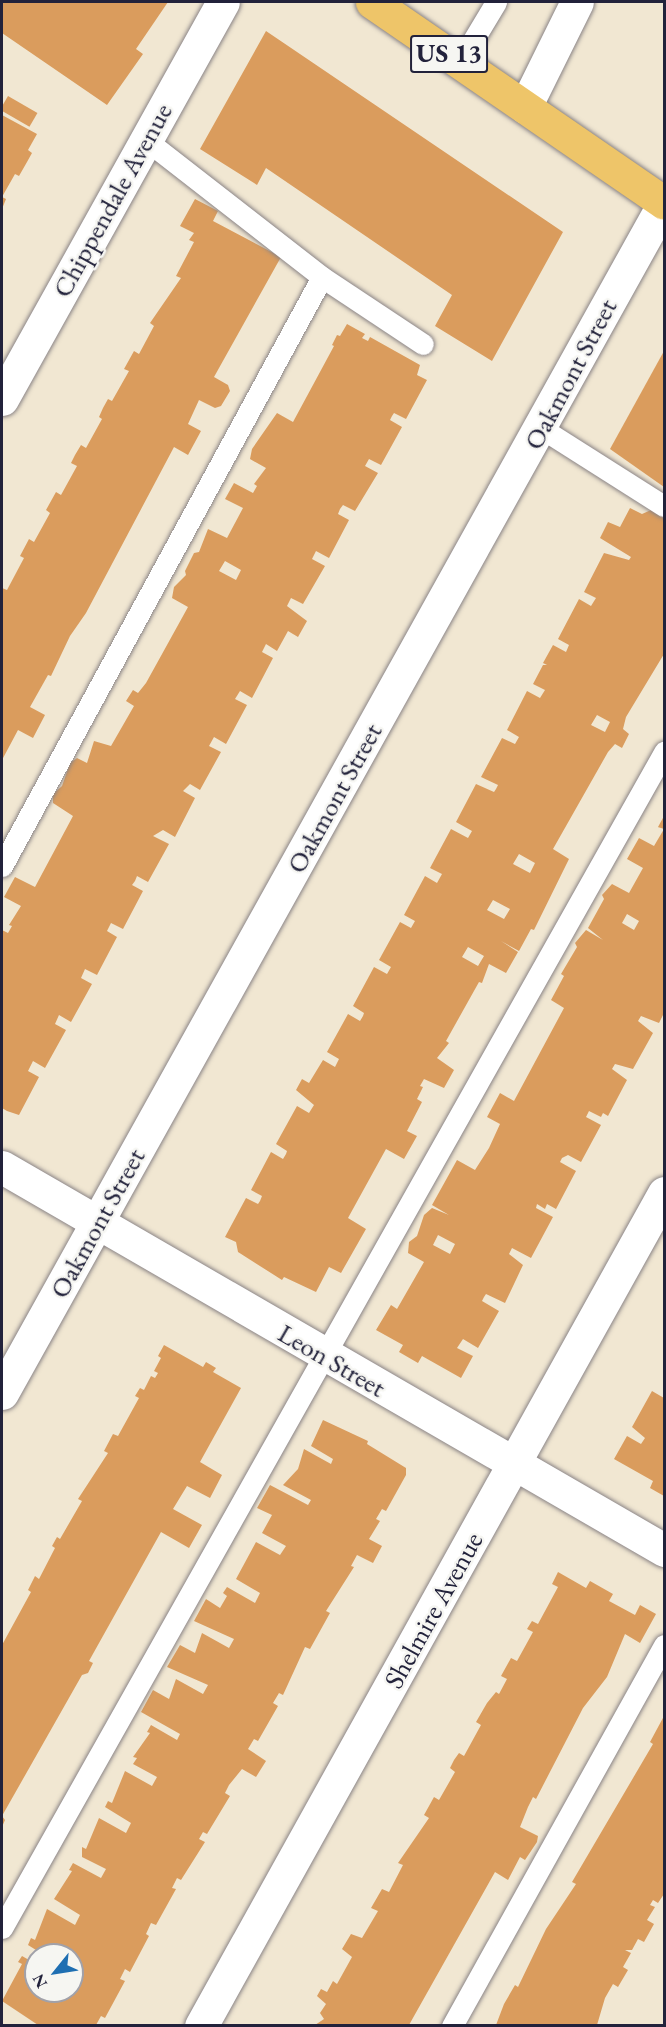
<!DOCTYPE html>
<style>
body{margin:0}
#map{position:relative;width:666px;height:2027px;overflow:hidden;background:#f1e7d2;font-family:"EB Garamond",serif}
div>[style]{position:absolute}
.building>*{inset:0;background:#da9c5d;transform-origin:0 0}
.roads{filter:drop-shadow(0 0 2px #8a8486) drop-shadow(0 0 2px #8a8486)}
.service>*{height:21px;margin:-10.5px;padding:0 10.5px;transform-origin:10.5px;border-radius:10.5px;background:#fff}
.minor>*{height:33px;margin:-16.5px;padding:0 16.5px;transform-origin:16.5px;border-radius:16.5px;background:#fff}
.primary>*{height:33px;margin:-16.5px;padding:0 16.5px;transform-origin:16.5px;border-radius:16.5px;background:#eec569}
span{translate:-50% -50%;white-space:nowrap;text-align:center;line-height:1.15;-webkit-text-stroke:5px #f6f6f2;paint-order:stroke}
.shield-label span{padding:2px 4px;background:#f6f6f2;border:2px solid;border-radius:4px;-webkit-text-stroke-width:0}
.shield-label{font-size:26px;color:#22223b;font-weight:700}
.street-label{font-size:27px;color:#22223b}
.frame{position:absolute;inset:0;border:3px solid #22223b;pointer-events:none}
.north{position:absolute;left:24px;top:1943px;width:60px;height:60px;box-sizing:border-box;background:#f6f6f2;border:2px solid #a1a1a9;border-radius:50%;rotate:240deg;font-size:16px;font-weight:700;line-height:24px;text-align:center;color:#22223b}
.north::after{content:'';display:block;margin:auto;width:21px;height:27px;background:#1f6fb2;clip-path:polygon(50% 0,100% 100%,50% 72%,0 100%)}
</style>
<div id="map">
<div class="building">
<i style="clip-path:polygon(2px 2px,168px 2px,136px 49px,143px 54px,107px 105px,2px 33px)"></i>
<i style="clip-path:polygon(266px 31px,563px 232px,492px 361px,435px 326px,452px 295px,266px 168px,257px 185px,200px 149px)"></i>
<i style="left:8px;top:96px;width:34px;height:16px;rotate:30deg"></i>
<i style="clip-path:polygon(2px 115px,37px 134px,28px 150px,32px 153px,27px 162px,19px 176px,15px 174px,2px 197px,6px 199px,2px 209px)"></i>
<i style="clip-path:polygon(195px 199px,218px 211px,213px 221px,281px 257px,214px 377px,228px 385px,230px 391px,221px 406px,215px 408px,199px 400px,188px 424px,201px 431px,188px 455px,174px 447px,86px 613px,70px 636px,51px 676px,48px 675px,30px 707px,45px 715px,33px 738px,18px 730px,2px 760px,2px 588px,7px 590px,24px 558px,20px 556px,29px 539px,34px 542px,50px 513px,46px 510px,56px 492px,61px 495px,77px 466px,71px 463px,75px 455px,81px 445px,86px 448px,102px 419px,99px 417px,103px 408px,108px 399px,112px 401px,129px 371px,124px 369px,134px 351px,139px 354px,154px 326px,150px 323px,181px 278px,176px 276px,194px 242px,189px 240px,194px 233px,180px 226px)"></i>
<i style="clip-path:polygon(evenodd,347px 324px,365px 334px,362px 338px,368px 341px,370px 337px,420px 365px,417px 375px,427px 380px,406px 419px,394px 413px,392px 416px,390px 420px,402px 427px,381px 465px,369px 459px,365px 466px,378px 473px,355px 511px,343px 505px,340px 509px,338px 514px,349px 520px,329px 558px,316px 551px,312px 559px,325px 566px,303px 604px,291px 598px,287px 606px,307px 621px,298px 637px,288px 631px,277px 651px,266px 644px,262px 652px,273px 658px,252px 698px,240px 691px,235px 699px,247px 705px,226px 744px,214px 737px,209px 746px,221px 752px,200px 790px,190px 784px,183px 791px,195px 798px,175px 837px,163px 830px,153px 836px,169px 844px,148px 882px,137px 876px,135px 881px,132px 885px,143px 891px,123px 929px,111px 923px,107px 931px,117px 937px,97px 975px,85px 969px,81px 978px,92px 984px,71px 1022px,59px 1015px,55px 1024px,66px 1030px,45px 1068px,33px 1061px,28px 1071px,39px 1077px,19px 1115px,7px 1111px,2px 1108px,2px 930px,8px 933px,12px 926px,9px 925px,21px 906px,4px 897px,15px 877px,35px 887px,73px 816px,53px 803px,53px 794px,62px 786px,70px 763px,77px 758px,87px 763px,94px 741px,111px 746px,134px 706px,126px 701px,133px 690px,138px 693px,146px 683px,188px 607px,172px 598px,174px 587px,186px 575px,185px 571px,194px 553px,199px 552px,208px 529px,227px 538px,243px 508px,225px 499px,234px 483px,253px 493px,257px 486px,254px 484px,266px 468px,250px 459px,252px 449px,277px 413px,293px 422px,334px 346px,332px 345px,337px 335px,340px 336px,347px 324px,225px 561px,241px 570px,236px 580px,219px 571px,225px 561px)"></i>
<i style="clip-path:polygon(664px 351px,664px 487px,610px 449px)"></i>
<i style="clip-path:polygon(evenodd,630px 508px,642px 514px,651px 510px,664px 517px,664px 654px,626px 717px,623px 729px,629px 734px,622px 748px,615px 744px,608px 752px,553px 849px,569px 859px,534px 930px,531px 929px,519px 951px,501px 941px,518px 952px,506px 973px,489px 964px,482px 983px,479px 982px,446px 1041px,449px 1043px,437px 1058px,454px 1070px,444px 1088px,424px 1079px,420px 1086px,423px 1087px,417px 1099px,422px 1102px,407px 1131px,417px 1136px,404px 1159px,386px 1149px,348px 1218px,366px 1229px,341px 1273px,329px 1267px,316px 1292px,284px 1277px,282px 1280px,238px 1252px,236px 1242px,225px 1237px,246px 1198px,258px 1204px,260px 1201px,262px 1196px,251px 1190px,271px 1152px,283px 1159px,286px 1154px,287px 1151px,276px 1144px,297px 1106px,309px 1113px,314px 1105px,296px 1090px,302px 1079px,309px 1083px,323px 1060px,335px 1067px,339px 1059px,327px 1052px,348px 1014px,360px 1021px,363px 1016px,364px 1013px,353px 1006px,374px 967px,387px 974px,391px 967px,379px 960px,400px 922px,411px 928px,415px 921px,404px 915px,425px 876px,437px 883px,442px 874px,430px 868px,451px 829px,468px 838px,472px 831px,456px 822px,476px 784px,494px 792px,496px 789px,498px 785px,481px 777px,502px 738px,515px 744px,519px 737px,507px 730px,527px 691px,540px 698px,545px 690px,533px 684px,543px 665px,547px 665px,543px 663px,553px 645px,566px 652px,569px 645px,558px 639px,579px 599px,591px 606px,596px 598px,584px 592px,604px 553px,629px 560px,631px 557px,600px 538px,608px 522px,620px 527px,630px 508px,597px 715px,610px 722px,605px 732px,591px 725px,597px 715px,630px 508px,519px 854px,535px 863px,530px 873px,513px 864px,519px 854px,630px 508px,493px 900px,510px 909px,504px 919px,487px 910px,493px 900px,630px 508px,468px 947px,484px 956px,478px 966px,462px 957px,468px 947px)"></i>
<i style="clip-path:polygon(evenodd,664px 816px,664px 1013px,659px 1023px,641px 1016px,638px 1021px,653px 1033px,633px 1069px,615px 1064px,612px 1069px,627px 1080px,608px 1116px,603px 1113px,601px 1117px,589px 1111px,586px 1117px,601px 1125px,581px 1162px,568px 1155px,562px 1158px,560px 1162px,576px 1171px,556px 1209px,547px 1204px,545px 1209px,537px 1204px,536px 1208px,553px 1217px,531px 1258px,512px 1248px,509px 1254px,523px 1265px,505px 1303px,486px 1294px,484px 1297px,482px 1301px,499px 1311px,478px 1348px,463px 1339px,457px 1348px,473px 1356px,461px 1378px,422px 1356px,418px 1363px,399px 1352px,403px 1345px,376px 1330px,391px 1305px,397px 1309px,424px 1262px,408px 1253px,409px 1242px,417px 1236px,424px 1215px,432px 1208px,449px 1215px,432px 1205px,457px 1160px,475px 1170px,489px 1148px,500px 1124px,487px 1117px,500px 1093px,514px 1101px,564px 1008px,551px 1000px,564px 976px,561px 974px,577px 947px,575px 943px,586px 930px,603px 940px,588px 928px,604px 899px,602px 895px,612px 884px,629px 893px,643px 868px,627px 859px,639px 838px,654px 846px,664px 829px,658px 827px,664px 816px,627px 914px,639px 921px,634px 930px,622px 923px,627px 914px,664px 816px,438px 1235px,455px 1244px,450px 1254px,433px 1245px,438px 1235px)"></i>
<i style="clip-path:polygon(164px 1345px,203px 1367px,206px 1362px,216px 1368px,213px 1372px,241px 1388px,200px 1462px,222px 1475px,210px 1498px,187px 1486px,173px 1509px,202px 1525px,189px 1548px,161px 1532px,89px 1661px,93px 1663px,88px 1673px,82px 1675px,2px 1816px,5px 1820px,2px 1827px,2px 1645px,31px 1592px,28px 1590px,35px 1576px,39px 1579px,55px 1548px,52px 1546px,57px 1537px,60px 1539px,82px 1501px,78px 1499px,108px 1453px,104px 1451px,113px 1434px,118px 1436px,139px 1398px,135px 1396px,140px 1388px,144px 1390px,151px 1376px,155px 1378px,158px 1373px,154px 1371px,161px 1358px,158px 1356px)"></i>
<i style="clip-path:polygon(652px 1391px,664px 1398px,664px 1496px,650px 1488px,653px 1481px,614px 1459px,627px 1436px,641px 1444px,645px 1438px,632px 1427px)"></i>
<i style="clip-path:polygon(323px 1420px,368px 1441px,367px 1444px,406px 1468px,406px 1475px,386px 1511px,382px 1509px,376px 1519px,380px 1521px,369px 1539px,382px 1546px,373px 1563px,357px 1555px,351px 1566px,354px 1567px,326px 1611px,330px 1613px,310px 1649px,305px 1647px,283px 1695px,279px 1693px,273px 1703px,278px 1706px,258px 1741px,254px 1739px,248px 1749px,266px 1761px,256px 1777px,242px 1769px,229px 1785px,225px 1793px,230px 1796px,207px 1834px,203px 1832px,199px 1839px,205px 1842px,181px 1880px,177px 1878px,172px 1888px,176px 1889px,156px 1925px,151px 1923px,146px 1934px,149px 1936px,130px 1972px,125px 1969px,120px 1979px,125px 1981px,105px 2018px,101px 2016px,96px 2025px,38px 2025px,2px 2001px,22px 1964px,18px 1962px,22px 1956px,36px 1964px,36px 1991px,72px 1991px,72px 1955px,44px 1955px,28px 1945px,31px 1938px,35px 1940px,47px 1909px,75px 1925px,80px 1915px,54px 1899px,72px 1871px,69px 1870px,73px 1863px,101px 1878px,106px 1869px,82px 1857px,82px 1847px,86px 1849px,99px 1818px,126px 1833px,131px 1823px,105px 1807px,108px 1801px,112px 1803px,125px 1771px,152px 1786px,157px 1777px,133px 1764px,137px 1758px,133px 1757px,150px 1733px,147px 1732px,151px 1725px,177px 1740px,180px 1734px,141px 1712px,153px 1690px,169px 1699px,176px 1679px,203px 1694px,208px 1685px,167px 1667px,180px 1645px,195px 1653px,202px 1633px,229px 1648px,234px 1639px,194px 1621px,206px 1599px,220px 1608px,227px 1596px,223px 1593px,227px 1587px,255px 1603px,260px 1593px,236px 1579px,256px 1542px,280px 1555px,286px 1546px,262px 1533px,272px 1515px,257px 1508px,270px 1485px,308px 1505px,311px 1500px,283px 1485px,298px 1469px,304px 1449px,331px 1464px,333px 1459px,311px 1446px)"></i>
<i style="clip-path:polygon(558px 1572px,586px 1588px,590px 1581px,613px 1594px,609px 1601px,635px 1615px,640px 1605px,656px 1614px,640px 1643px,625px 1634px,607px 1677px,583px 1708px,536px 1799px,533px 1797px,528px 1807px,520px 1827px,538px 1836px,537px 1842px,525px 1860px,520px 1857px,508px 1880px,495px 1872px,409px 2025px,315px 2025px,324px 2019px,320px 2013px,326px 2004px,317px 1996px,321px 1989px,327px 1992px,333px 1981px,337px 1984px,352px 1957px,342px 1949px,351px 1934px,362px 1938px,378px 1911px,371px 1908px,382px 1889px,389px 1892px,403px 1865px,398px 1863px,429px 1818px,424px 1815px,434px 1797px,439px 1800px,455px 1772px,450px 1768px,454px 1760px,459px 1753px,464px 1756px,481px 1725px,476px 1722px,487px 1703px,496px 1692px,499px 1694px,507px 1679px,501px 1676px,511px 1658px,517px 1661px,533px 1632px,527px 1629px,532px 1621px,538px 1624px,558px 1587px,552px 1584px)"></i>
<i style="clip-path:polygon(664px 1716px,664px 1894px,658px 1903px,653px 1900px,650px 1905px,655px 1907px,647px 1920px,654px 1924px,644px 1942px,638px 1939px,632px 1950px,625px 1950px,631px 1953px,623px 1967px,628px 1970px,618px 1987px,613px 1984px,605px 1998px,597px 2025px,496px 2025px,504px 2004px,515px 1985px,518px 1987px,546px 1929px,576px 1884px,572px 1882px,653px 1744px,650px 1742px)"></i>
</div>
<div class="roads">
<div class="service">
<i style="left:460px;top:62px;width:70px;rotate:-59deg"></i>
<i style="left:322px;top:277px;width:121px;rotate:33.6deg"></i>
<i style="left:541px;top:428px;width:146px;rotate:32.4deg"></i>
<i style="left:2px;top:866px;width:670px;rotate:-61.49deg"></i>
<i style="left:322px;top:277px;width:223px;rotate:-142.1deg"></i>
<i style="left:2px;top:1928px;width:1350px;rotate:-60.62deg"></i>
<i style="left:452px;top:2026px;width:436px;rotate:-60.9deg"></i>
</div>
<div class="minor">
<i style="left:525px;top:107px;width:117px;rotate:-63.7deg"></i>
<i style="left:2px;top:399px;width:454px;rotate:-60.9deg"></i>
<i style="left:2px;top:1167px;width:765px;rotate:30.05deg"></i>
<i style="left:2px;top:1393px;width:1362px;rotate:-60.91deg"></i>
<i style="left:201px;top:2026px;width:953px;rotate:-60.93deg"></i>
</div>
<div class="primary">
<i style="left:372px;top:2px;width:354px;rotate:34.5deg"></i>
</div>
</div>
<div class="shield-label">
<span style="left:449px;top:54px">US 13</span>
</div>
<div class="street-label">
<span style="left:112px;top:200px;rotate:-61deg">Chippendale Avenue</span>
<span style="left:570px;top:374px;rotate:-62deg">Oakmont Street</span>
<span style="left:334px;top:798px;rotate:-61deg">Oakmont Street</span>
<span style="left:97px;top:1223px;rotate:-61deg">Oakmont Street</span>
<span style="left:332px;top:1360px;rotate:30deg">Leon Street</span>
<span style="left:433px;top:1610px;rotate:-61deg">Shelmire Avenue</span>
</div>
<div class="frame"></div>
<div class="north">N</div>
</div>
